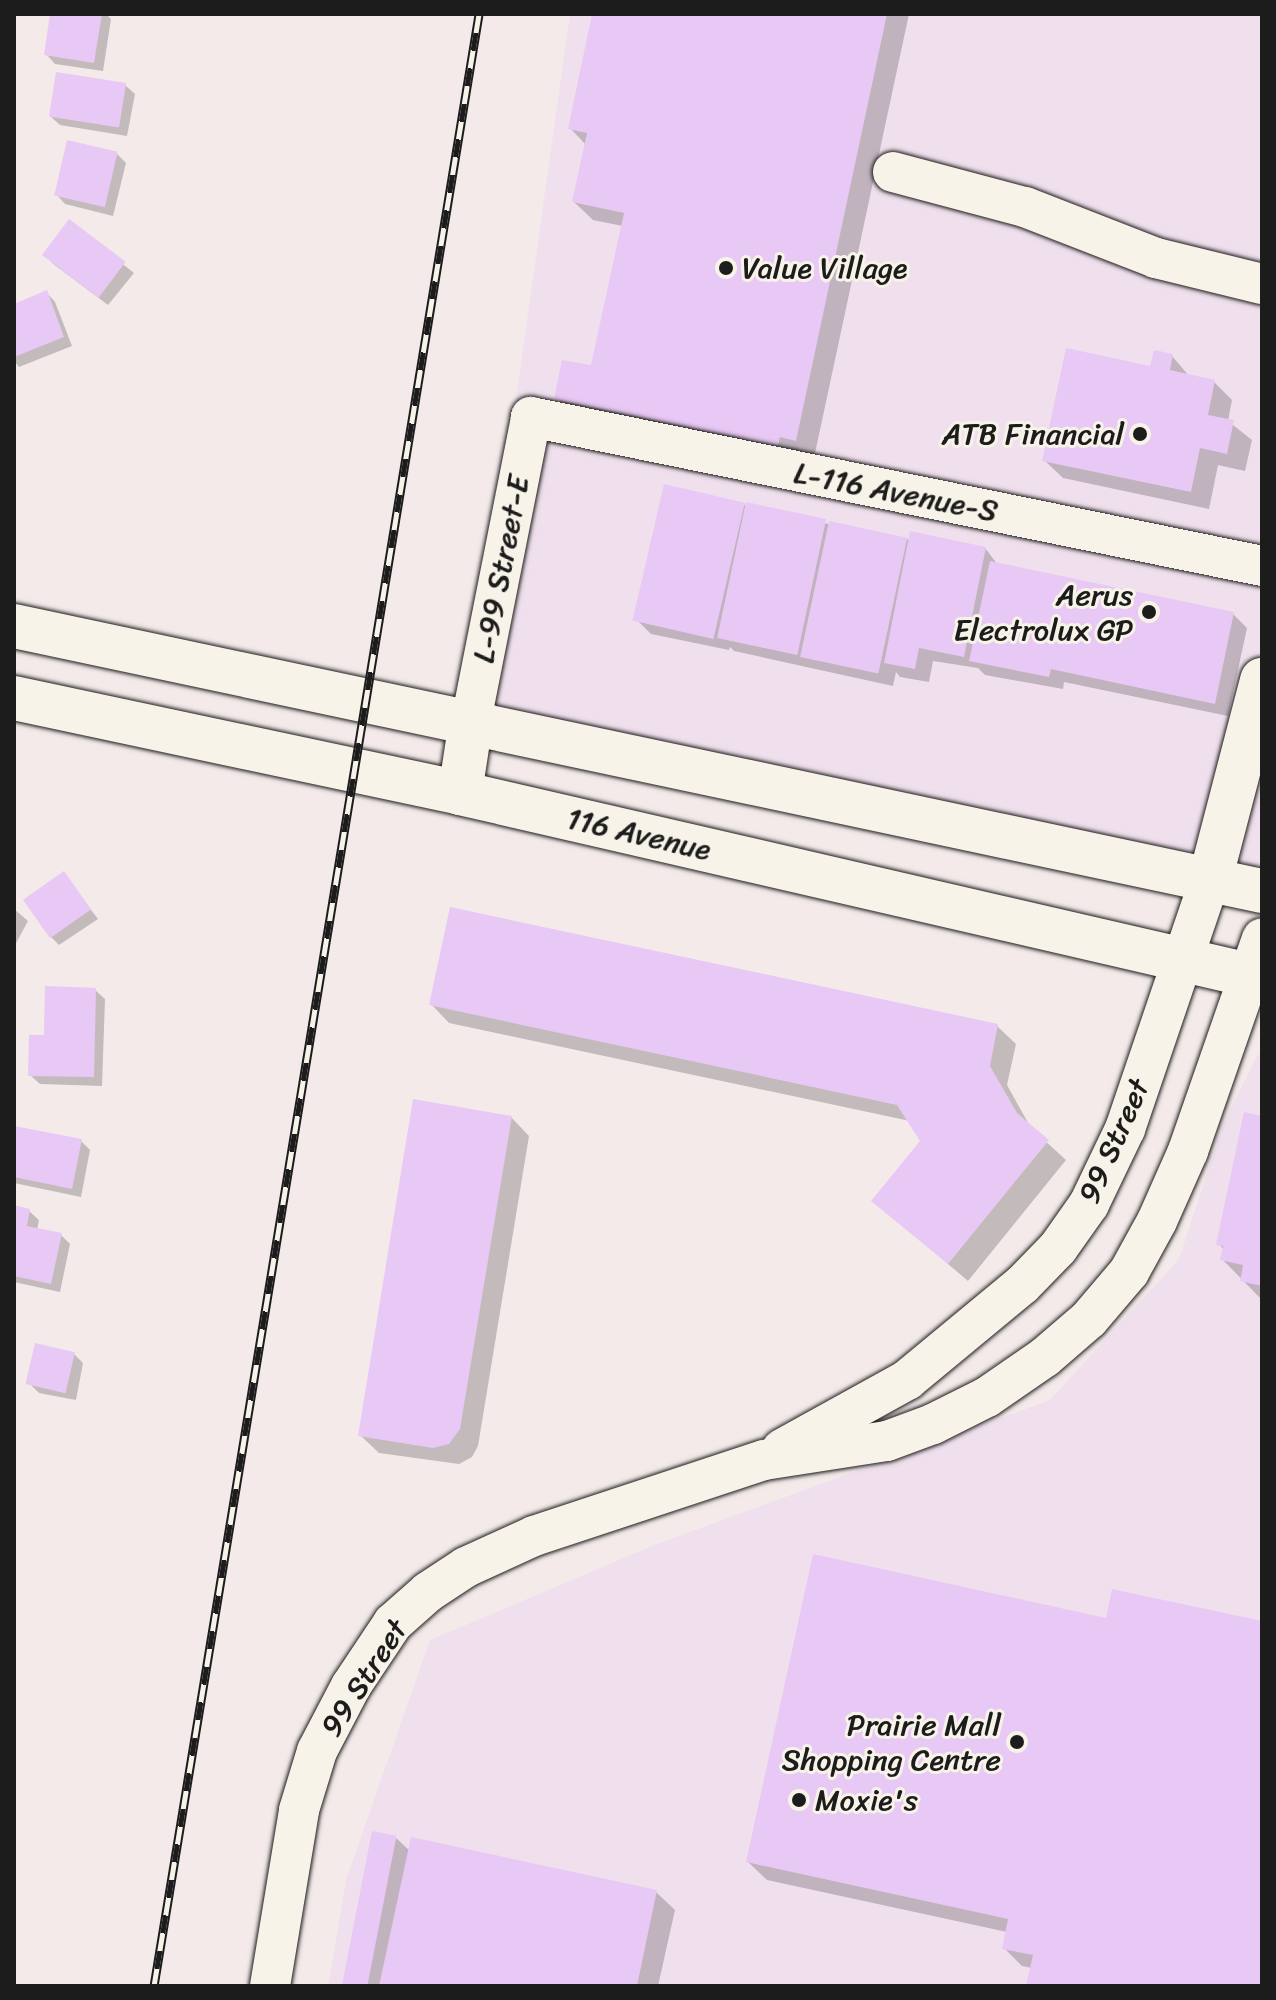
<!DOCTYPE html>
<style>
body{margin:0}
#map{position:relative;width:1276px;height:2000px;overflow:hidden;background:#f4eaea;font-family:Sriracha,sans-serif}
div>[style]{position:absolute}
.built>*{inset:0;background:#f0e0ed}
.shadow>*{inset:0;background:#0003}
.building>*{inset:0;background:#e8c8f4;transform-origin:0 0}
.roads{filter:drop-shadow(0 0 2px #1c1c1c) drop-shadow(0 0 2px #1c1c1c)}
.minor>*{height:40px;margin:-20px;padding:0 20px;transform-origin:20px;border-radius:20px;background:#f7f3e8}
.major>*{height:44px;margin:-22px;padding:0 22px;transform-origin:22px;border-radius:22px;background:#f7f3e8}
.rail>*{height:9px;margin-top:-4.5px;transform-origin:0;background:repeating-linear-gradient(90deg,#f7f3e8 0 18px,#1c1c1c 0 36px);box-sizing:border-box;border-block:2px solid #1c1c1c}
.dots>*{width:22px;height:22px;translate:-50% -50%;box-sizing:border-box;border:4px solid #f7f3e8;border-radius:50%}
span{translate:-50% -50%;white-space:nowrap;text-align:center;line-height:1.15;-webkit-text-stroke:6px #f7f3e8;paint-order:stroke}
.poi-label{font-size:30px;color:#1c1c1c}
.left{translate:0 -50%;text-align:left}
.right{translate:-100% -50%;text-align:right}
.street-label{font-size:30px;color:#1c1c1c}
.frame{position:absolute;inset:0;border:16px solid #1c1c1c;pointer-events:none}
</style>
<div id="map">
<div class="built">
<i style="clip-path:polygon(570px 14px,1262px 14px,1262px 891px,471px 721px)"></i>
<i style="clip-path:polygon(1258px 1054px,1262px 1055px,1262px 1986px,328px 1986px,346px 1880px,430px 1640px,657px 1544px,1050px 1400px,1179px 1259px,1224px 1122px)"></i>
</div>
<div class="shadow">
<i style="clip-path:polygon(52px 14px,106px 14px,111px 19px,103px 71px,55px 64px,46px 54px)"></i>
<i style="clip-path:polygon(594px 14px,909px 14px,814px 458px,575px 416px,557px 398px,593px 368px,623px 226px,593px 220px,574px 202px,586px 145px,570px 128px)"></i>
<i style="clip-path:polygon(125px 85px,135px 94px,127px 136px,60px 125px,50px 116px)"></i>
<i style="clip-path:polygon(117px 154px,126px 163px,113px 216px,65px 204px,56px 194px)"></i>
<i style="clip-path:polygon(70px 222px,134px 273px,108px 305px,52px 263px)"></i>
<i style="clip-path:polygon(46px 292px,55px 302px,72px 346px,19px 367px,14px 361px,14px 306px)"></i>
<i style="clip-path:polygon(1172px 356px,1190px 377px,1214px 382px,1232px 400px,1228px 421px,1252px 440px,1245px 471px,1218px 465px,1209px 509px,1063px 478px,1044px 460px,1152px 369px)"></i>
<i style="clip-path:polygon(744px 504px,747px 508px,911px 540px,985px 548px,998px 565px,1233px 614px,1247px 628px,1228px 716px,1064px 682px,1063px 689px,985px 675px,978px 668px,933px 661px,929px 682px,900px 677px,896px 672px,893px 686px,734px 651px,730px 647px,729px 650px,651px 634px,637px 620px)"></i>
<i style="clip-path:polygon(64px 874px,98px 919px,59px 945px,50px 936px)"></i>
<i style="clip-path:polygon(14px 909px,28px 921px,14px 947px)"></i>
<i style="clip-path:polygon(95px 990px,105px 999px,102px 1086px,40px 1084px,30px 1075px,46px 1037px)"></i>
<i style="clip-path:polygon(431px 1004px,997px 1026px,1016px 1044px,1007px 1085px,1031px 1128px,1066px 1160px,968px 1281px,874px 1201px,923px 1141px,910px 1121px,449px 1023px)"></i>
<i style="clip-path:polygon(511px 1117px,529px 1136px,478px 1446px,472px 1457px,459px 1464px,379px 1453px,360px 1435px)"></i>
<i style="clip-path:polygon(1262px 1118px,1262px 1300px,1222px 1259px,1224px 1250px,1219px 1244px)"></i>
<i style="clip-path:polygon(14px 1128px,81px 1141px,90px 1150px,81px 1197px,14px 1183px)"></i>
<i style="clip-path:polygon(14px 1208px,29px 1211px,39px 1220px,37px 1230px,61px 1235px,70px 1244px,60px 1292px,14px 1282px)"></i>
<i style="clip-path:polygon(74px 1354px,83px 1363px,76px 1400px,39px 1393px,30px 1384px)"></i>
<i style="clip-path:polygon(1107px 1620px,1262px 1622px,1262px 1986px,1028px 1986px,1032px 1968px,1022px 1966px,1004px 1948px,1007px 1932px,767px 1880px,748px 1862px)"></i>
<i style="clip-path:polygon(396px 1838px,410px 1851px,656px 1892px,675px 1910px,658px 1986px,348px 1986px)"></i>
</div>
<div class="building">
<i style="clip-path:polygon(50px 14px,102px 14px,94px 63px,44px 55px)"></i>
<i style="clip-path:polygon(592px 14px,887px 14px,796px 441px,780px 437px,778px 446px,554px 399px,562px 360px,591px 365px,624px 213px,572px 202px,587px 133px,568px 129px)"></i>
<i style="left:56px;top:72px;width:71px;height:45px;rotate:9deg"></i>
<i style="left:67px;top:140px;width:52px;height:57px;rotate:13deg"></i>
<i style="left:69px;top:219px;width:71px;height:45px;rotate:37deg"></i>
<i style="clip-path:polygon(47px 290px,64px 337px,14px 357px,14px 304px)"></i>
<i style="clip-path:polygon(1066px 348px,1150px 366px,1154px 350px,1173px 354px,1170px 370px,1215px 380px,1208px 415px,1234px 420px,1227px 454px,1200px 448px,1191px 492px,1042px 461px)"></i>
<i style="left:664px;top:484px;width:83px;height:140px;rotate:13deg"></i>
<i style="left:746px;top:502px;width:82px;height:139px;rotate:12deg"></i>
<i style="left:829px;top:521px;width:80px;height:139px;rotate:12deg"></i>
<i style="clip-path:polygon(910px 531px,986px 547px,964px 657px,919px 648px,915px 669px,884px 663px)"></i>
<i style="clip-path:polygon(990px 561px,1234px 612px,1215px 704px,1051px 669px,1049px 677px,969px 661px)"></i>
<i style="left:64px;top:871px;width:47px;height:50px;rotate:55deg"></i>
<i style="clip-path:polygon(450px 907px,998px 1024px,990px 1066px,1017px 1113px,1049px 1140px,948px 1264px,871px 1201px,920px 1141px,897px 1105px,429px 1005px)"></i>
<i style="clip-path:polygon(45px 986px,96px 988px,94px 1077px,28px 1076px,29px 1035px,44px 1035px)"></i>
<i style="clip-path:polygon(413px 1099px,512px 1116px,460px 1429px,449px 1444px,433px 1448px,358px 1436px)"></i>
<i style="clip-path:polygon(1244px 1112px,1262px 1116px,1262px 1286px,1240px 1281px,1243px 1265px,1220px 1260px,1223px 1246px,1216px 1245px)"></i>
<i style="clip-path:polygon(14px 1126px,82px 1139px,72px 1189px,14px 1177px)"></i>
<i style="clip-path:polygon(14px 1205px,30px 1209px,27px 1226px,62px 1233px,51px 1284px,14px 1276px)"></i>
<i style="left:35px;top:1343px;width:41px;height:42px;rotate:13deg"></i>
<i style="clip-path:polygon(813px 1554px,1106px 1618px,1112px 1589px,1262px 1621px,1262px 1986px,1026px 1986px,1033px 1955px,1002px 1949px,1008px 1919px,746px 1862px)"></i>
<i style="left:372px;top:1831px;width:25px;height:157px;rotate:11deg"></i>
<i style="clip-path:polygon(411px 1837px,657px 1890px,637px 1986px,379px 1986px)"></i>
</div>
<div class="roads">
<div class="minor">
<i style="left:893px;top:172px;width:137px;rotate:14.9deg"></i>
<i style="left:1025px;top:207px;width:141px;rotate:21.3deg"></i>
<i style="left:1156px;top:258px;width:109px;rotate:13.8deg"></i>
<i style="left:471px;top:721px;width:310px;rotate:-78.8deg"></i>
<i style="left:531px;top:417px;width:746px;rotate:11.52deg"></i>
<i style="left:782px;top:1449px;width:143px;rotate:-28.9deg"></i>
<i style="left:907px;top:1380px;width:149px;rotate:-39.6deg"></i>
<i style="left:1022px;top:1285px;width:52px;rotate:-45.8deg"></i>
<i style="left:1058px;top:1248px;width:54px;rotate:-54.8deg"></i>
<i style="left:1089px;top:1204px;width:83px;rotate:-64.4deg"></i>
<i style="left:1125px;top:1129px;width:263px;rotate:-71.2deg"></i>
<i style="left:270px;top:1986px;width:178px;rotate:-80.6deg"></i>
<i style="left:299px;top:1810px;width:62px;rotate:-73deg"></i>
<i style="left:317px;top:1751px;width:73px;rotate:-62.4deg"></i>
<i style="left:351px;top:1686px;width:76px;rotate:-56.3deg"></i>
<i style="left:393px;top:1623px;width:47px;rotate:-41.5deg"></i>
<i style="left:428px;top:1592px;width:45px;rotate:-33.3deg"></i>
<i style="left:466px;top:1567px;width:75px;rotate:-24.5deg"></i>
<i style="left:534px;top:1536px;width:242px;rotate:-18.3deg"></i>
<i style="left:764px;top:1460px;width:124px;rotate:-8.8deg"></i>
<i style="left:887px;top:1441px;width:49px;rotate:-20.3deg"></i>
<i style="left:933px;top:1424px;width:60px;rotate:-26.6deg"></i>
<i style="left:987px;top:1397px;width:70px;rotate:-34.6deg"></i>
<i style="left:1045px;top:1357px;width:58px;rotate:-40.8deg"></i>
<i style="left:1089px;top:1319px;width:62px;rotate:-49.6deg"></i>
<i style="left:1129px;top:1272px;width:58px;rotate:-61.2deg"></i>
<i style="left:1157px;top:1221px;width:77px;rotate:-66.1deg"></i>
<i style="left:1188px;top:1151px;width:225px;rotate:-70.8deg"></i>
</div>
<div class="major">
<i style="left:14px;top:626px;width:1276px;rotate:11.99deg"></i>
<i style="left:14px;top:698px;width:456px;rotate:12deg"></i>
<i style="left:460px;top:793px;width:823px;rotate:12.99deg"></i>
<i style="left:460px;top:793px;width:73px;rotate:-81.3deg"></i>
<i style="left:1210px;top:880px;width:207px;rotate:-75.4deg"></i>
</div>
</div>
<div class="rail">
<i style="left:154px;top:1986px;width:1999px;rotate:-80.64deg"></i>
</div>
<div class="dots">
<i style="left:726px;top:268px;background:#1c1c1c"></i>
<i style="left:1140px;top:434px;background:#1c1c1c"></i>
<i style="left:1149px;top:612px;background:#1c1c1c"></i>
<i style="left:1017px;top:1742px;background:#1c1c1c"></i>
<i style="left:799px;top:1800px;background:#1c1c1c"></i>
</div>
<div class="poi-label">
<span class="left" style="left:742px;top:268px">Value Village</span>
<span class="right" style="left:1124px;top:434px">ATB Financial</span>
<span class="right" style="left:1133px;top:612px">Aerus<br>Electrolux GP</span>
<span class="right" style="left:1001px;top:1742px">Prairie Mall<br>Shopping Centre</span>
<span class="left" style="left:815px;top:1800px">Moxie's</span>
</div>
<div class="street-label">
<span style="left:896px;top:492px;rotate:11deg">L-116 Avenue-S</span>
<span style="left:501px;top:569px;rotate:-79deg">L-99 Street-E</span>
<span style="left:639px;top:834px;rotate:13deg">116 Avenue</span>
<span style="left:1114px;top:1141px;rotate:-66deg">99 Street</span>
<span style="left:364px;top:1678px;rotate:-57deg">99 Street</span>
</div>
<div class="frame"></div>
</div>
